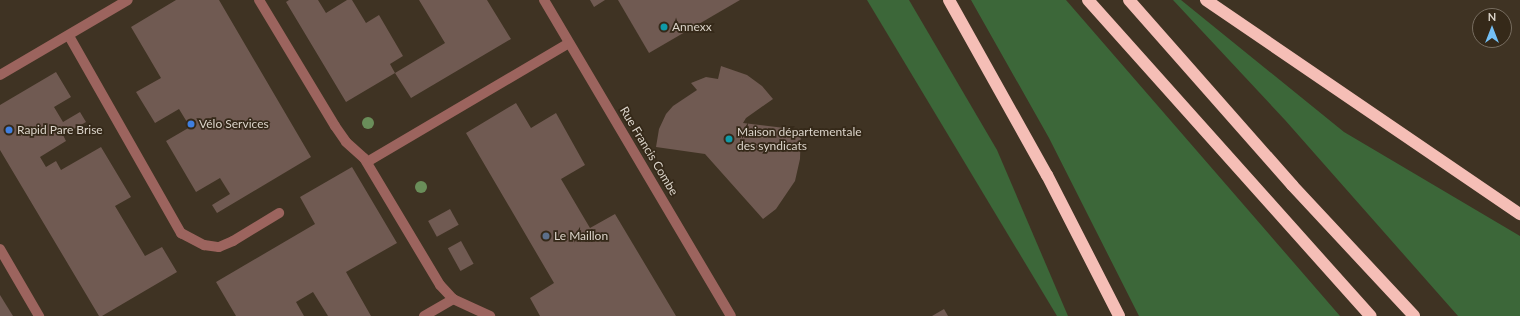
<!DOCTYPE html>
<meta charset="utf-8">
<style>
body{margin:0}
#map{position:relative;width:1520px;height:316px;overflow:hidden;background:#3f3323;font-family:Lato,sans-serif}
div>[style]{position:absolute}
.green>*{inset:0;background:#3c6739}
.building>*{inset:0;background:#705a52;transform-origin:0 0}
.minor>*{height:10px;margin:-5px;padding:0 5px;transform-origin:5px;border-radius:5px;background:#9c645e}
.highway>*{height:12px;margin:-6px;padding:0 6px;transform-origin:6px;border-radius:6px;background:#f5beb6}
.trees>*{width:12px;height:12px;margin:-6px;border-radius:50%;background:#6a8e5a}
.dots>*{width:11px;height:11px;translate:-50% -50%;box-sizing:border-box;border:2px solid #352919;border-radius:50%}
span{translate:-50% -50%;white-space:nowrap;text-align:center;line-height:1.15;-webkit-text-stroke:3.5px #352919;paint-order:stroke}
.poi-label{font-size:12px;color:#dbd4ca}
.left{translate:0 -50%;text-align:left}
.street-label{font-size:12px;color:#dbd4ca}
.north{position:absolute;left:1472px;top:8px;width:40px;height:40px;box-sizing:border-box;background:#352919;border:1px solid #776d60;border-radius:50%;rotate:0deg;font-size:11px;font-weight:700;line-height:16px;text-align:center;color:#dbd4ca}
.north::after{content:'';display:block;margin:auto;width:14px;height:18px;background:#74c0f6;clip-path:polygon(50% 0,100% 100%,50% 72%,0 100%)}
</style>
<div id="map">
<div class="green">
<i style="clip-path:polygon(867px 0,909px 0,997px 150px,1068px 316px,1057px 316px)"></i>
<i style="clip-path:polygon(971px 0,1066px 0,1340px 316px,1139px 316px,1049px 138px)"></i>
<i style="clip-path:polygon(1173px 0,1181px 0,1344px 132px,1520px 236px,1520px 316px,1458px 316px,1285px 120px)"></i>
</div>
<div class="building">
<i style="clip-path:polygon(176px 0,219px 0,311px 157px,217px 213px,212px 205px,230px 194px,220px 178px,196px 192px,166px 141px,190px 127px,179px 109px,155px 123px,136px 92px,161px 78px,131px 27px)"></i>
<i style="clip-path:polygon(289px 0,318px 0,326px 13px,347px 0,352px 0,366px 23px,379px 15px,403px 56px,390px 64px,395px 73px,346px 102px,286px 2px)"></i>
<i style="clip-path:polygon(419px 0,487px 0,511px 39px,411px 98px,395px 73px,445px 43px)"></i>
<i style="clip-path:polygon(590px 0,605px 0,594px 7px)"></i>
<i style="clip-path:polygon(618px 0,740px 0,649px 53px)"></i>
<i style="clip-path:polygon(721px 66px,747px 75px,762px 86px,773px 99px,746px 118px,743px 123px,801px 130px,800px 159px,795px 181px,776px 209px,763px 219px,705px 154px,656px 147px,659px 129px,666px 114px,673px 106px,697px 90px,691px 83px,706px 77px,718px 79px)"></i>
<i style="clip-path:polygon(56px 72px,71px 97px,54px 107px,63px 122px,80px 112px,86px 122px,63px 135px,66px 141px,40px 157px,46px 167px,56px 161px,61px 170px,101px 147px,131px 197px,115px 206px,145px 256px,162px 247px,177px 272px,102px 316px,99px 316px,0 150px,0 105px)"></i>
<i style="clip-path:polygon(516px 103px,531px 128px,556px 113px,585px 165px,561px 179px,590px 228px,615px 214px,676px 316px,540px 316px,530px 298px,554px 283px,466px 133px)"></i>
<i style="clip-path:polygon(352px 167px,397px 243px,346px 272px,371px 316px,328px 316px,313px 292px,296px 302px,304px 316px,236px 316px,216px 282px,315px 224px,300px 197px)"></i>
<i style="left:450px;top:209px;width:18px;height:25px;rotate:61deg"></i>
<i style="left:461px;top:241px;width:26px;height:15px;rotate:61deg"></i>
<i style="clip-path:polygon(0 295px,13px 316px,0 316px)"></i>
<i style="clip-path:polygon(944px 309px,948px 316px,932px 316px)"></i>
</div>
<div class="minor">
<i style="left:259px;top:0;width:147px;rotate:58.9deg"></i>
<i style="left:335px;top:126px;width:19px;rotate:55deg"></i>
<i style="left:346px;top:142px;width:24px;rotate:42deg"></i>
<i style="left:364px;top:158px;width:148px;rotate:59.1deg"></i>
<i style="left:440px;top:285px;width:19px;rotate:47deg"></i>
<i style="left:453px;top:299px;width:41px;rotate:24.7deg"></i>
<i style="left:544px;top:0;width:367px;rotate:59.4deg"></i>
<i style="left:69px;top:36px;width:227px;rotate:60.4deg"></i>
<i style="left:181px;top:233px;width:26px;rotate:28deg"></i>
<i style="left:204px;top:245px;width:15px;rotate:8deg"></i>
<i style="left:219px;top:247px;width:15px;rotate:-23deg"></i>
<i style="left:233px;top:241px;width:54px;rotate:-31.3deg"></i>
<i style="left:0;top:75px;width:148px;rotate:-30.4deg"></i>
<i style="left:367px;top:162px;width:234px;rotate:-30.5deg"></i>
<i style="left:0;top:249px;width:78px;rotate:59.8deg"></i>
<i style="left:424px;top:316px;width:34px;rotate:-30deg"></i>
</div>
<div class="highway">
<i style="left:949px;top:0;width:201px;rotate:60.8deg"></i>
<i style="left:1047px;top:175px;width:158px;rotate:62.9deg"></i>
<i style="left:1088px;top:0;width:424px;rotate:48.2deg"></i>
<i style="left:1129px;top:0;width:247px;rotate:48.6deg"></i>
<i style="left:1292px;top:185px;width:179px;rotate:47deg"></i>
<i style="left:1206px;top:0;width:380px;rotate:34.3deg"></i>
</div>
<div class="trees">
<i style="left:368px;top:123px"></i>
<i style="left:421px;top:187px"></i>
</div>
<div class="dots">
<i style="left:664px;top:27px;background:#0f9aa8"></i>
<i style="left:191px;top:124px;background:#3f7fe0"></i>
<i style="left:9px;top:130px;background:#3f7fe0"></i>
<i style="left:729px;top:139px;background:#0f9aa8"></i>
<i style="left:546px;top:236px;background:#5c6f8a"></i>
</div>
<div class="poi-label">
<span class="left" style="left:672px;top:27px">Annexx</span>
<span class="left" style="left:199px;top:124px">Vélo Services</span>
<span class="left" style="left:17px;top:130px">Rapid Pare Brise</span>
<span class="left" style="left:737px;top:139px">Maison départementale<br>des syndicats</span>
<span class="left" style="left:554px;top:236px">Le Maillon</span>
</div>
<div class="street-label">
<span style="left:649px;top:151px;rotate:59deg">Rue Francis Combe</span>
</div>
<div class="north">N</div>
</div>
